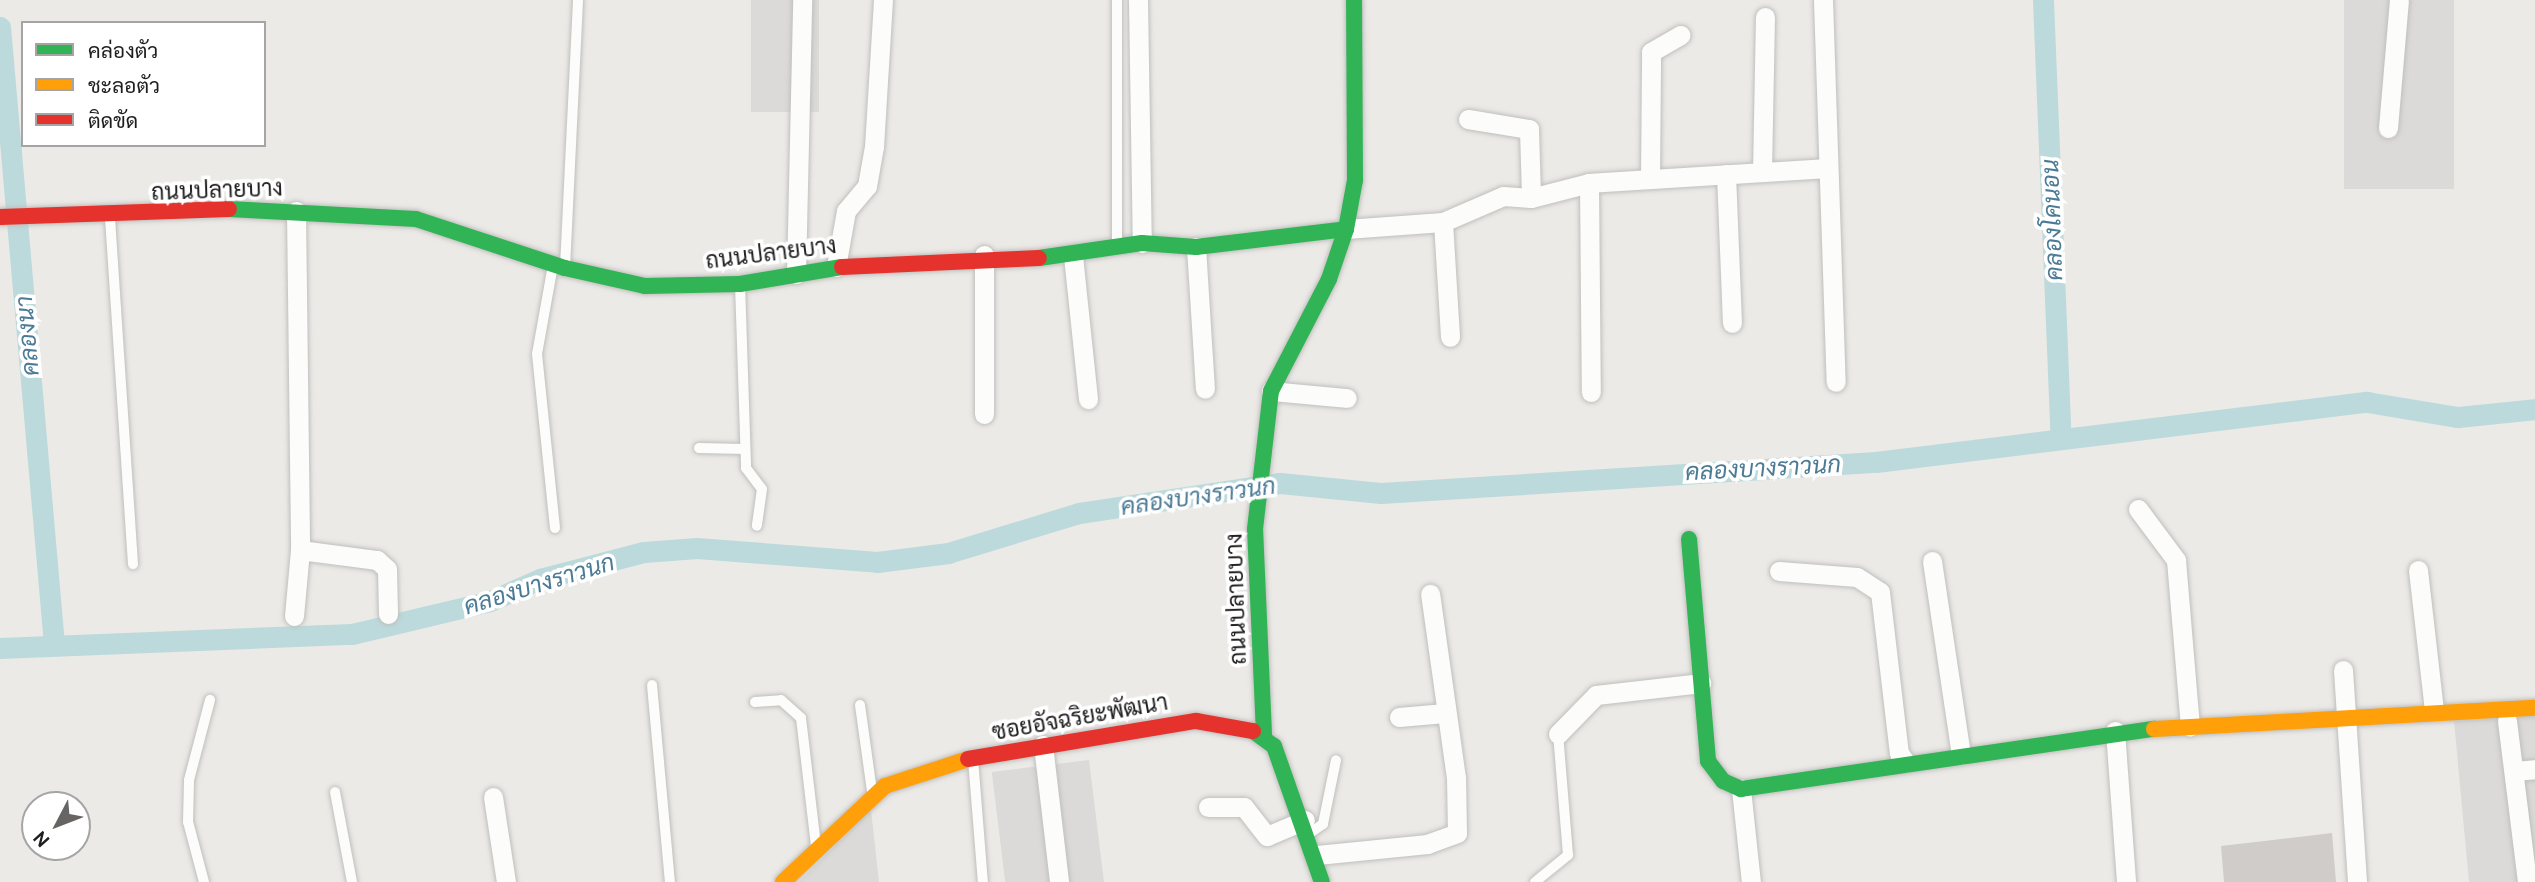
<!DOCTYPE html>
<meta charset="utf-8">
<style>
body{margin:0}
#map{position:relative;width:2535px;height:882px;overflow:hidden;background:#eceae7;font-family:Cabin,Sarabun,sans-serif}
div>[style]{position:absolute}
.residential>*{inset:0;background:#dbdad8;transform-origin:0 0}
.canal>*{height:21px;margin:-10.5px;padding:0 10.5px;transform-origin:10.5px;border-radius:10.5px;background:#bcdadc}
.building>*{inset:0;background:#cfccca}
.roads{filter:drop-shadow(0 0 2px #bfbfbd) drop-shadow(0 0 2px #bfbfbd)}
.lane>*{height:10px;margin:-5px;padding:0 5px;transform-origin:5px;border-radius:5px;background:#fcfcfb}
.street>*{height:19px;margin:-9.5px;padding:0 9.5px;transform-origin:9.5px;border-radius:9.5px;background:#fcfcfb}
.fast>*{height:16px;margin:-8px;padding:0 8px;transform-origin:8px;border-radius:8px;background:#30b455}
.slow>*{height:16px;margin:-8px;padding:0 8px;transform-origin:8px;border-radius:8px;background:#ff9f0a}
.jam>*{height:16px;margin:-8px;padding:0 8px;transform-origin:8px;border-radius:8px;background:#e5322d}
span{translate:-50% -50%;white-space:nowrap;text-align:center;line-height:1.15;-webkit-text-stroke:7px #fff;paint-order:stroke}
.street-label{font-size:23px;color:#1e1e1e}
.water-label{font-size:24px;color:#4c7b96;font-style:italic}
.legend{position:absolute;left:21px;top:21px;width:245px;height:126px;box-sizing:border-box;background:#fff;border:2px solid #a5a5a5;margin:0;padding:9px 12px;list-style:none;font-size:21px;color:#1e1e1e}
.legend li{display:flex;align-items:center;gap:14px;height:35px}
.legend b{width:35px;border:2px solid #a5a5a5}
.north{position:absolute;left:21px;top:791px;width:70px;height:70px;box-sizing:border-box;background:#fff;border:2px solid #a5a5a5;border-radius:50%;rotate:228deg;font-size:19px;font-weight:700;line-height:28px;text-align:center;color:#1e1e1e}
.north::after{content:'';display:block;margin:auto;width:24px;height:32px;background:#666564;clip-path:polygon(50% 0,100% 100%,50% 72%,0 100%)}
</style>
<div id="map">
<div class="residential">
<i style="left:751px;top:0;width:68px;height:112px"></i>
<i style="left:2344px;top:0;width:110px;height:189px"></i>
<i style="clip-path:polygon(2535px 716px,2535px 882px,2469px 882px,2454px 721px)"></i>
<i style="left:1089px;top:760px;width:123px;height:98px;rotate:83deg"></i>
<i style="clip-path:polygon(871px 810px,879px 882px,799px 882px)"></i>
</div>
<div class="canal">
<i style="left:2043px;top:0;width:439px;rotate:87.7deg"></i>
<i style="left:0;top:27px;width:619px;rotate:85deg"></i>
<i style="left:0;top:648px;width:352px;rotate:-2.3deg"></i>
<i style="left:352px;top:634px;width:142px;rotate:-13.4deg"></i>
<i style="left:490px;top:601px;width:55px;rotate:-23.7deg"></i>
<i style="left:540px;top:579px;width:107px;rotate:-14.6deg"></i>
<i style="left:644px;top:552px;width:53px;rotate:-4.3deg"></i>
<i style="left:697px;top:548px;width:181px;rotate:4.4deg"></i>
<i style="left:877px;top:562px;width:72px;rotate:-7.2deg"></i>
<i style="left:948px;top:553px;width:137px;rotate:-17deg"></i>
<i style="left:1079px;top:513px;width:203px;rotate:-8.5deg"></i>
<i style="left:1280px;top:483px;width:101px;rotate:5.7deg"></i>
<i style="left:1381px;top:493px;width:496px;rotate:-3.6deg"></i>
<i style="left:1876px;top:462px;width:495px;rotate:-7deg"></i>
<i style="left:2367px;top:402px;width:92px;rotate:9.4deg"></i>
<i style="left:2458px;top:417px;width:77px;rotate:-5.9deg"></i>
</div>
<div class="building">
<i style="clip-path:polygon(2332px 833px,2336px 882px,2224px 882px,2221px 846px)"></i>
</div>
<div class="roads">
<div class="lane">
<i style="left:1117px;top:0;width:245px;rotate:90deg"></i>
<i style="left:110px;top:218px;width:347px;rotate:86.2deg"></i>
<i style="left:553px;top:265px;width:90px;rotate:100.2deg"></i>
<i style="left:537px;top:354px;width:175px;rotate:84.1deg"></i>
<i style="left:565px;top:267px;width:267px;rotate:-87.2deg"></i>
<i style="left:740px;top:284px;width:184px;rotate:88.1deg"></i>
<i style="left:746px;top:468px;width:26px;rotate:53deg"></i>
<i style="left:762px;top:489px;width:37px;rotate:98deg"></i>
<i style="left:699px;top:448px;width:46px;rotate:1.2deg"></i>
<i style="left:652px;top:685px;width:198px;rotate:84.8deg"></i>
<i style="left:755px;top:702px;width:26px;rotate:-4deg"></i>
<i style="left:781px;top:700px;width:27px;rotate:42deg"></i>
<i style="left:801px;top:718px;width:128px;rotate:83.3deg"></i>
<i style="left:860px;top:705px;width:88px;rotate:82.1deg"></i>
<i style="left:973px;top:759px;width:123px;rotate:85.4deg"></i>
<i style="left:335px;top:792px;width:92px;rotate:79.3deg"></i>
<i style="left:1310px;top:833px;width:16px;rotate:-35deg"></i>
<i style="left:1323px;top:824px;width:65px;rotate:-78.5deg"></i>
<i style="left:204px;top:882px;width:62px;rotate:-104.9deg"></i>
<i style="left:188px;top:822px;width:42px;rotate:-88.6deg"></i>
<i style="left:189px;top:780px;width:83px;rotate:-75.3deg"></i>
<i style="left:1535px;top:882px;width:43px;rotate:-39.3deg"></i>
<i style="left:1568px;top:855px;width:121px;rotate:-94.7deg"></i>
</div>
<div class="street">
<i style="left:1138px;top:0;width:243px;rotate:89.1deg"></i>
<i style="left:1823px;top:0;width:382px;rotate:88.1deg"></i>
<i style="left:1468px;top:119px;width:62px;rotate:9.3deg"></i>
<i style="left:1529px;top:129px;width:69px;rotate:88.3deg"></i>
<i style="left:2388px;top:128px;width:128px;rotate:-85.1deg"></i>
<i style="left:1762px;top:172px;width:155px;rotate:-88.9deg"></i>
<i style="left:1726px;top:174px;width:149px;rotate:87.7deg"></i>
<i style="left:1650px;top:179px;width:127px;rotate:-89.5deg"></i>
<i style="left:1651px;top:52px;width:34px;rotate:-30deg"></i>
<i style="left:1589px;top:183px;width:209px;rotate:89.5deg"></i>
<i style="left:296px;top:211px;width:339px;rotate:89.3deg"></i>
<i style="left:300px;top:550px;width:78px;rotate:7.4deg"></i>
<i style="left:377px;top:560px;width:13px;rotate:42deg"></i>
<i style="left:387px;top:569px;width:45px;rotate:88.7deg"></i>
<i style="left:1443px;top:222px;width:115px;rotate:86.5deg"></i>
<i style="left:1346px;top:229px;width:97px;rotate:-4.1deg"></i>
<i style="left:1443px;top:222px;width:65px;rotate:-23.4deg"></i>
<i style="left:1503px;top:196px;width:28px;rotate:4deg"></i>
<i style="left:1531px;top:198px;width:60px;rotate:-14.5deg"></i>
<i style="left:1589px;top:183px;width:238px;rotate:-3.6deg"></i>
<i style="left:1196px;top:247px;width:142px;rotate:86.4deg"></i>
<i style="left:984px;top:255px;width:159px;rotate:90deg"></i>
<i style="left:1073px;top:256px;width:144px;rotate:84deg"></i>
<i style="left:836px;top:267px;width:57px;rotate:-79.9deg"></i>
<i style="left:846px;top:211px;width:33px;rotate:-50deg"></i>
<i style="left:867px;top:186px;width:40px;rotate:-80deg"></i>
<i style="left:874px;top:147px;width:147px;rotate:-86.5deg"></i>
<i style="left:796px;top:274px;width:274px;rotate:-88.7deg"></i>
<i style="left:1271px;top:391px;width:76px;rotate:5.3deg"></i>
<i style="left:2138px;top:509px;width:64px;rotate:53.3deg"></i>
<i style="left:2176px;top:560px;width:167px;rotate:85.2deg"></i>
<i style="left:1932px;top:561px;width:196px;rotate:81.5deg"></i>
<i style="left:2418px;top:570px;width:141px;rotate:83.5deg"></i>
<i style="left:1779px;top:571px;width:78px;rotate:4.4deg"></i>
<i style="left:1857px;top:577px;width:27px;rotate:33deg"></i>
<i style="left:1880px;top:592px;width:162px;rotate:83.3deg"></i>
<i style="left:1899px;top:753px;width:12px;rotate:55deg"></i>
<i style="left:294px;top:616px;width:66px;rotate:-84.8deg"></i>
<i style="left:2343px;top:670px;width:212px;rotate:86.2deg"></i>
<i style="left:1399px;top:717px;width:46px;rotate:-5deg"></i>
<i style="left:2507px;top:721px;width:162px;rotate:82.9deg"></i>
<i style="left:2115px;top:731px;width:151px;rotate:85.8deg"></i>
<i style="left:1558px;top:734px;width:54px;rotate:-45.7deg"></i>
<i style="left:1596px;top:695px;width:106px;rotate:-6.5deg"></i>
<i style="left:1043px;top:745px;width:138px;rotate:83.3deg"></i>
<i style="left:2514px;top:771px;width:21px;rotate:-5deg"></i>
<i style="left:1741px;top:789px;width:94px;rotate:83.9deg"></i>
<i style="left:493px;top:797px;width:86px;rotate:81.3deg"></i>
<i style="left:1208px;top:807px;width:36px"></i>
<i style="left:1244px;top:807px;width:37px;rotate:52deg"></i>
<i style="left:1267px;top:836px;width:41px;rotate:-22.8deg"></i>
<i style="left:1317px;top:855px;width:111px;rotate:-5.7deg"></i>
<i style="left:1427px;top:844px;width:32px;rotate:-20deg"></i>
<i style="left:1457px;top:833px;width:55px;rotate:-91deg"></i>
<i style="left:1456px;top:778px;width:186px;rotate:-98deg"></i>
</div>
<div class="fast">
<i style="left:229px;top:209px;width:187px;rotate:3.1deg"></i>
<i style="left:416px;top:219px;width:157px;rotate:18.2deg"></i>
<i style="left:565px;top:268px;width:82px;rotate:12.7deg"></i>
<i style="left:645px;top:286px;width:95px;rotate:-1.2deg"></i>
<i style="left:740px;top:284px;width:103px;rotate:-9.5deg"></i>
<i style="left:1039px;top:258px;width:104px;rotate:-8.3deg"></i>
<i style="left:1142px;top:243px;width:54px;rotate:4.2deg"></i>
<i style="left:1196px;top:247px;width:151px;rotate:-6.8deg"></i>
<i style="left:1689px;top:539px;width:223px;rotate:85.1deg"></i>
<i style="left:1708px;top:761px;width:25px;rotate:53deg"></i>
<i style="left:1723px;top:781px;width:20px;rotate:24deg"></i>
<i style="left:1741px;top:789px;width:417px;rotate:-8.3deg"></i>
<i style="left:1253px;top:731px;width:26px;rotate:36deg"></i>
<i style="left:1274px;top:746px;width:144px;rotate:70.6deg"></i>
<i style="left:1264px;top:734px;width:205px;rotate:-92.5deg"></i>
<i style="left:1255px;top:529px;width:139px;rotate:-83.4deg"></i>
<i style="left:1271px;top:391px;width:126px;rotate:-62.6deg"></i>
<i style="left:1329px;top:279px;width:53px;rotate:-71.2deg"></i>
<i style="left:1346px;top:229px;width:50px;rotate:-79.6deg"></i>
<i style="left:1355px;top:180px;width:180px;rotate:-90.3deg"></i>
</div>
<div class="slow">
<i style="left:2154px;top:729px;width:382px;rotate:-3.2deg"></i>
<i style="left:783px;top:882px;width:140px;rotate:-43.3deg"></i>
<i style="left:885px;top:786px;width:87px;rotate:-18deg"></i>
</div>
<div class="jam">
<i style="left:0;top:217px;width:229px;rotate:-2deg"></i>
<i style="left:842px;top:267px;width:197px;rotate:-2.6deg"></i>
<i style="left:968px;top:759px;width:231px;rotate:-9.5deg"></i>
<i style="left:1196px;top:721px;width:58px;rotate:10deg"></i>
</div>
</div>
<div class="street-label">
<span style="left:217px;top:190px;rotate:-2deg">ถนนปลายบาง</span>
<span style="left:771px;top:253px;rotate:-7deg">ถนนปลายบาง</span>
<span style="left:1236px;top:599px;rotate:-92deg">ถนนปลายบาง</span>
<span style="left:1080px;top:717px;rotate:-10deg">ซอยอัจฉริยะพัฒนา</span>
</div>
<div class="water-label">
<span style="left:2052px;top:220px;rotate:-92deg">คลองโคนอน</span>
<span style="left:27px;top:336px;rotate:-95deg">คลองนา</span>
<span style="left:1763px;top:468px;rotate:-3deg">คลองบางราวนก</span>
<span style="left:1198px;top:496px;rotate:-8deg">คลองบางราวนก</span>
<span style="left:539px;top:584px;rotate:-17deg">คลองบางราวนก</span>
</div>
<ul class="legend">
<li><b style="height:9px;background:#30b455"></b>คล่องตัว</li>
<li><b style="height:9px;background:#ff9f0a"></b>ชะลอตัว</li>
<li><b style="height:9px;background:#e5322d"></b>ติดขัด</li>
</ul>
<div class="north">N</div>
</div>
